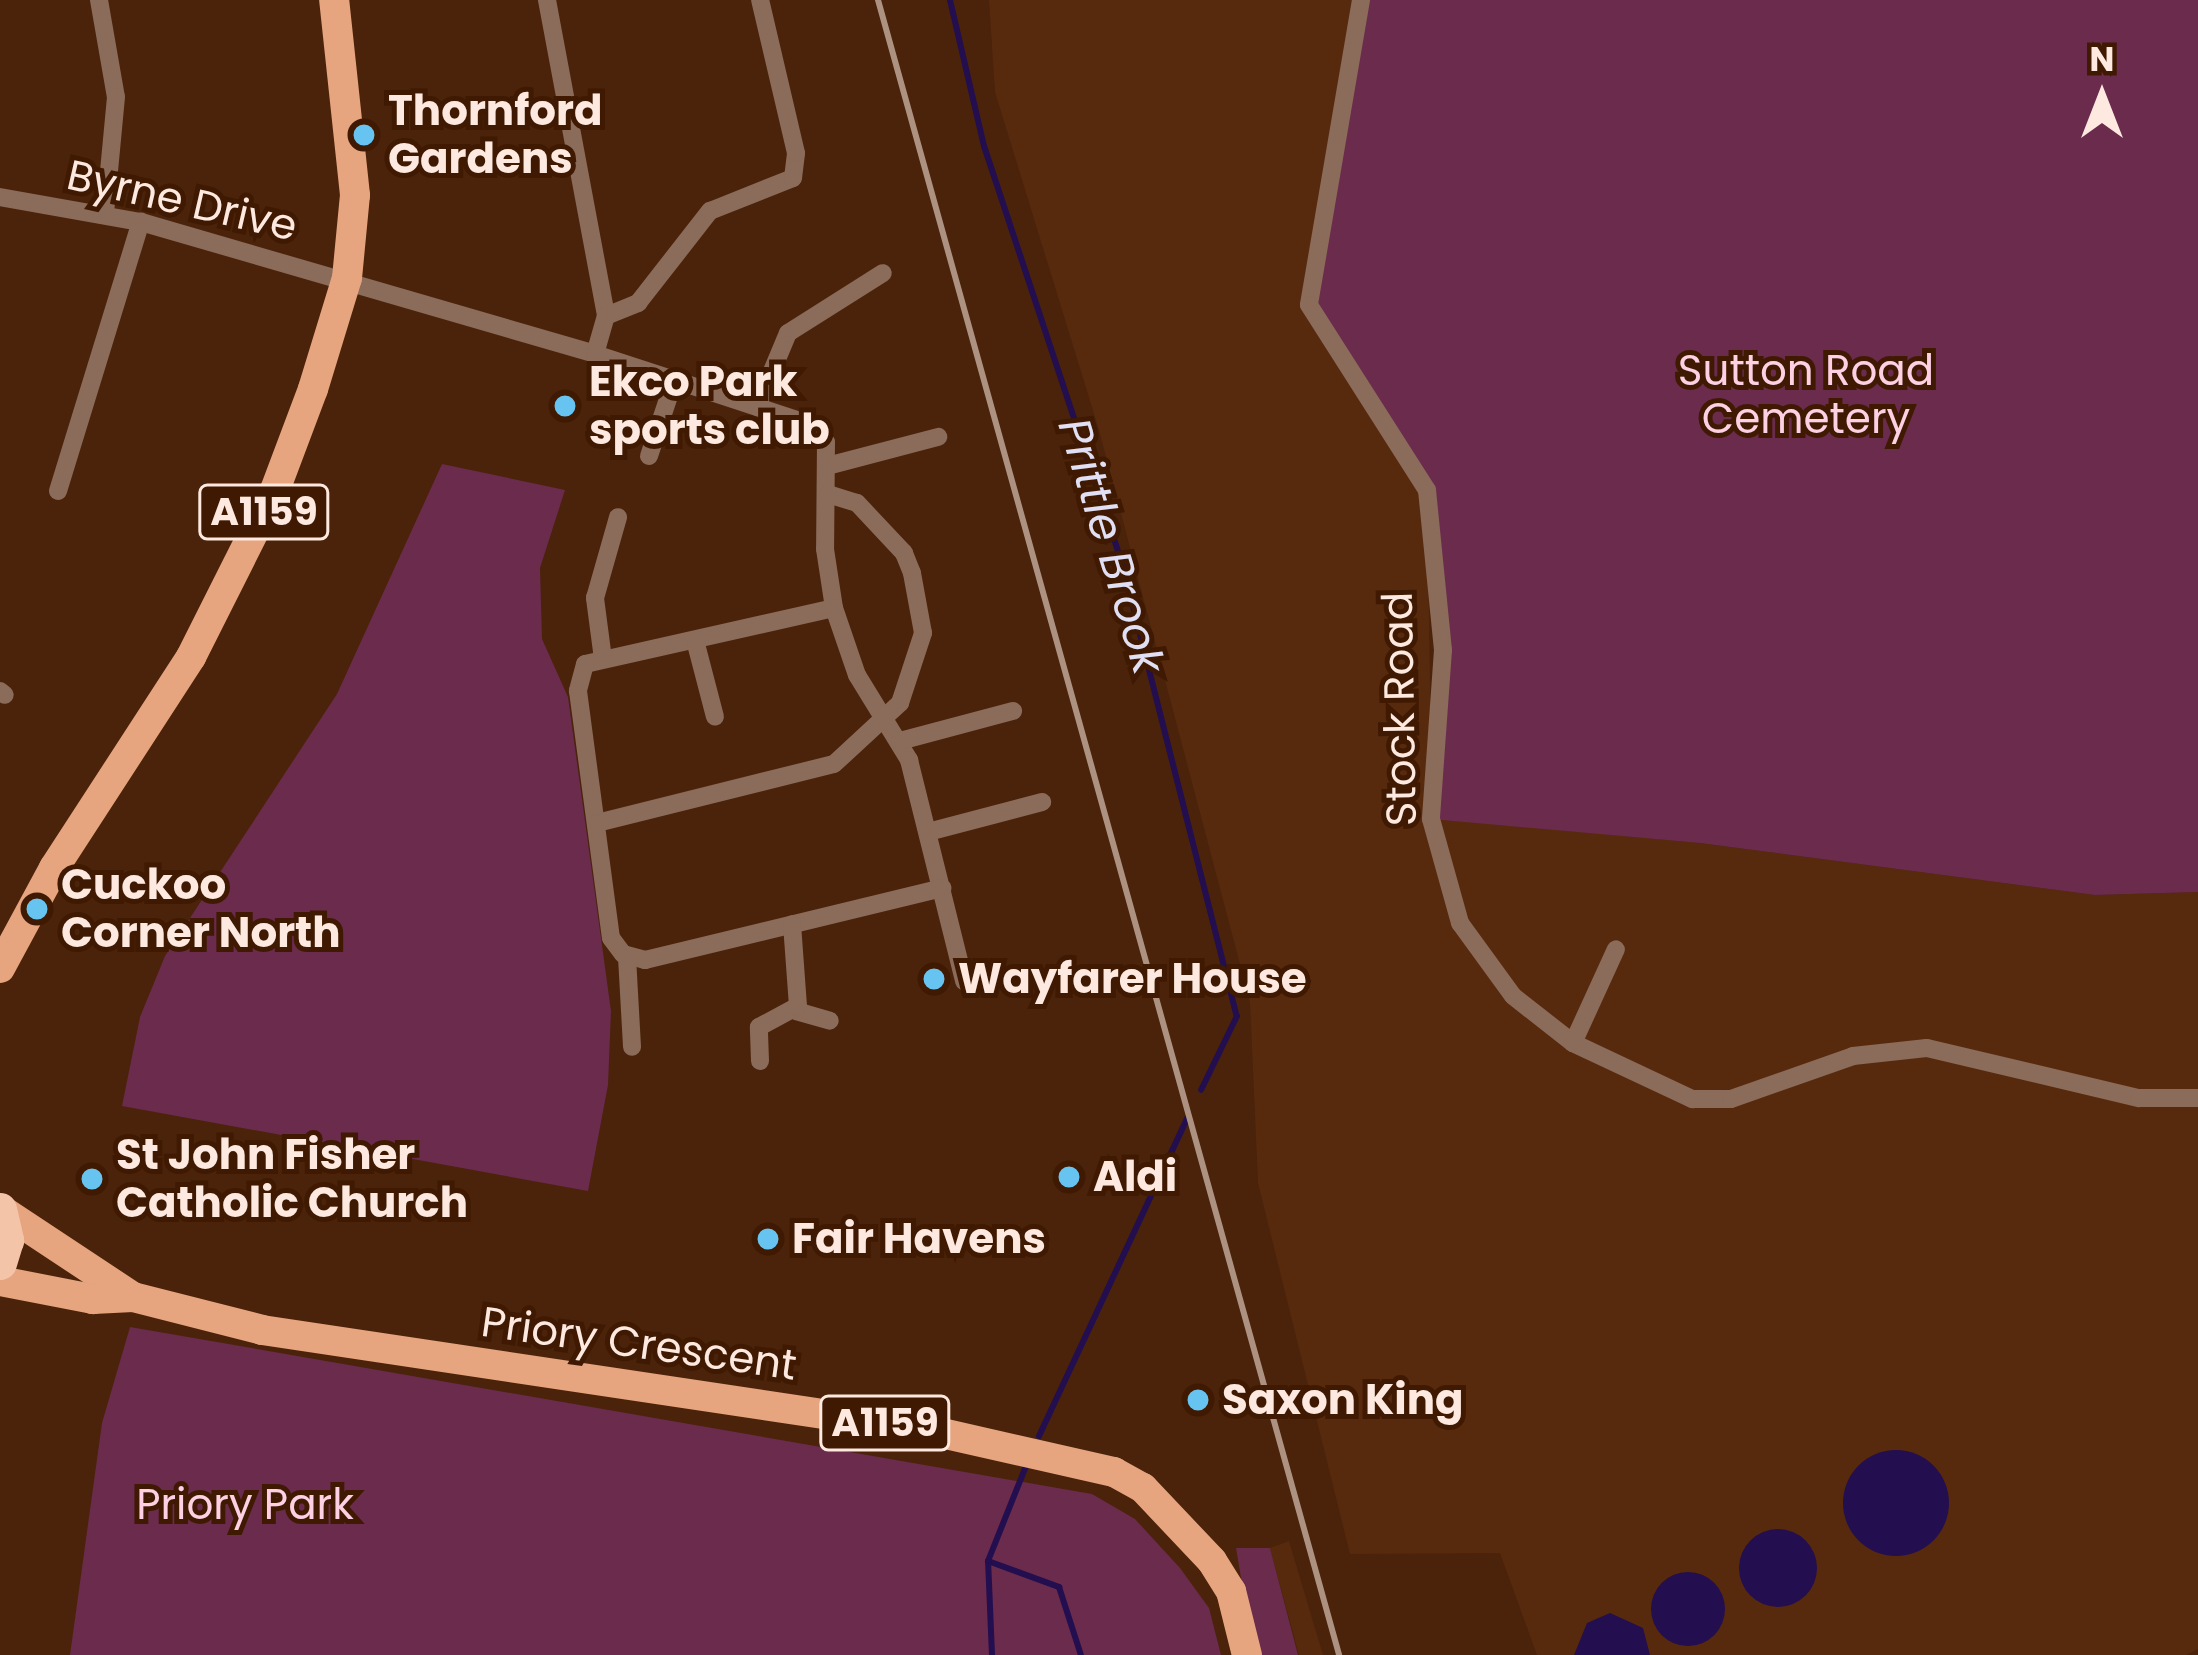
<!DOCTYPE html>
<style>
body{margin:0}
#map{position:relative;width:2198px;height:1655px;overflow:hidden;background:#4a230a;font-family:Poppins,sans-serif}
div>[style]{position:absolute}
.built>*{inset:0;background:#572a0d}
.green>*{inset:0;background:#6a2b4c}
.water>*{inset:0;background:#230e4f}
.round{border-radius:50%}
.stream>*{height:6px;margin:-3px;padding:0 3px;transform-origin:3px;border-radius:3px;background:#230e4f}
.street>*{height:18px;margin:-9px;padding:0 9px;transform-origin:9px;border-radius:9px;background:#8b6b59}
.primary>*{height:30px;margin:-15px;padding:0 15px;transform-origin:15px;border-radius:15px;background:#e6a47f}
.highway>*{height:33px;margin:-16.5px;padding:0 16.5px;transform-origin:16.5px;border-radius:16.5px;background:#f4c4a9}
.rail>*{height:6px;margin:-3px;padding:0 3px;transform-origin:3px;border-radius:3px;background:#ae9281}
.dots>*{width:33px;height:33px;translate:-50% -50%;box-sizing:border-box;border:6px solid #3f1901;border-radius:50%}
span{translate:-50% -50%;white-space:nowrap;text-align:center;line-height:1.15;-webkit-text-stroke:10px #3f1901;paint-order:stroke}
.shield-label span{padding:3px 9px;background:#3f1901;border:3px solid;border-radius:9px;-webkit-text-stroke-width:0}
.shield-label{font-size:39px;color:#fde9df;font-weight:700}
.poi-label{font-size:42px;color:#fde9df;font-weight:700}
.left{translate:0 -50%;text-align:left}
.street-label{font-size:42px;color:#fde9df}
.park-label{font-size:42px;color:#fdd0e4}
.water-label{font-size:45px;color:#e1dff3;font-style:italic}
.north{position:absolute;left:2042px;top:36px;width:120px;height:120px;-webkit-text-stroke:9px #3f1901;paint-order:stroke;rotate:0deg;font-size:33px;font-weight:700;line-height:48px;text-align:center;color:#fde9df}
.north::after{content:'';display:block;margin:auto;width:42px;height:54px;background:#fde9df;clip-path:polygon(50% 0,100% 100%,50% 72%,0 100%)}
</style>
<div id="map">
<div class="built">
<i style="clip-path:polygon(989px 0,1361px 0,1427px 490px,1432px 818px,1700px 843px,2095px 895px,2198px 892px,2198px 1649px,2186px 1655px,1537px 1655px,1500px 1553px,1350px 1554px,1258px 1183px,1250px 1002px,1099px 430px,995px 92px)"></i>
<i style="clip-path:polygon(1289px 1541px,1323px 1655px,1299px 1655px,1270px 1548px)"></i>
</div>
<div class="green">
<i style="clip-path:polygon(1361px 0,2198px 0,2198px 892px,2095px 895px,1700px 843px,1431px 819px,1443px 650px,1427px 490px,1309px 305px)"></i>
<i style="clip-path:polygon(442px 464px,565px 490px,540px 568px,542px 639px,568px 697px,611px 1011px,608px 1085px,588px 1191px,122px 1106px,140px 1017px,165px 956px,337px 694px)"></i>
<i style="clip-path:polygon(130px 1327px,1092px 1494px,1135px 1519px,1180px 1568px,1209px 1608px,1221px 1655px,70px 1655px,102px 1423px)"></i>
<i style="clip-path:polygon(1236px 1548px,1270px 1548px,1298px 1655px,1254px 1655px)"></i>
</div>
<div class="water">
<i class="round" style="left:1843px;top:1450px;width:106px;height:106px"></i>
<i class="round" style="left:1739px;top:1529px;width:78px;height:78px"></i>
<i class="round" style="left:1651px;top:1572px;width:74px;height:74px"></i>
<i style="clip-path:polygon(1610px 1613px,1643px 1628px,1650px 1655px,1574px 1655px,1587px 1623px)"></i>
</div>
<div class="stream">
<i style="left:950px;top:0;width:150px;rotate:76.9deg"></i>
<i style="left:984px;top:146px;width:439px;rotate:71.7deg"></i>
<i style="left:1122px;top:563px;width:467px;rotate:75.8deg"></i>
<i style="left:1237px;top:1016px;width:82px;rotate:115.9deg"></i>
<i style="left:1039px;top:1436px;width:351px;rotate:-65deg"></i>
<i style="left:988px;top:1561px;width:76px;rotate:20.1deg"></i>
<i style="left:1059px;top:1587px;width:71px;rotate:72.1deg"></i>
<i style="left:992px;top:1655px;width:94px;rotate:-92.4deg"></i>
<i style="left:988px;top:1561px;width:102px;rotate:-68.2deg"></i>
</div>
<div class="street">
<i style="left:99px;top:0;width:98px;rotate:80.1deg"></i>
<i style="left:116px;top:97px;width:118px;rotate:95.4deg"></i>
<i style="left:547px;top:0;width:321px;rotate:79.4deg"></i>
<i style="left:1361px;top:0;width:309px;rotate:99.7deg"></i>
<i style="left:1309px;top:305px;width:219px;rotate:57.5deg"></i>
<i style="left:1427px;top:490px;width:161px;rotate:84.3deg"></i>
<i style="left:1443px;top:650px;width:169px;rotate:94.1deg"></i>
<i style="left:1431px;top:819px;width:108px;rotate:74.4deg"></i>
<i style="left:1460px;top:923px;width:90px;rotate:54deg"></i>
<i style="left:1513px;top:996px;width:76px;rotate:38.1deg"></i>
<i style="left:1573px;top:1043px;width:132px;rotate:25.2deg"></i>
<i style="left:1692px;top:1099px;width:39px"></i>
<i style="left:1731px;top:1099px;width:129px;rotate:-19.4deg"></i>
<i style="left:1853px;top:1056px;width:74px;rotate:-6.2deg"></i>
<i style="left:1927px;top:1048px;width:218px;rotate:13.3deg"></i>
<i style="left:2139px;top:1098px;width:59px"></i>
<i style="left:0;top:197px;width:143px;rotate:10.1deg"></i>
<i style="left:141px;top:222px;width:473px;rotate:16.2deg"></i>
<i style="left:595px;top:354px;width:40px;rotate:-74deg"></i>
<i style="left:606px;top:316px;width:35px;rotate:-22deg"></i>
<i style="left:638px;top:303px;width:117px;rotate:-52deg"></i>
<i style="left:710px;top:211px;width:89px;rotate:-21.7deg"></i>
<i style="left:793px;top:178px;width:25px;rotate:-83deg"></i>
<i style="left:796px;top:153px;width:157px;rotate:-103.2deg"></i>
<i style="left:595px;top:354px;width:219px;rotate:18.1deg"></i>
<i style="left:803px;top:422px;width:30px;rotate:41deg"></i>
<i style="left:826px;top:442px;width:107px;rotate:90.5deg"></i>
<i style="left:825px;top:549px;width:60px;rotate:81.3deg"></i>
<i style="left:834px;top:608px;width:71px;rotate:71.1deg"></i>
<i style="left:857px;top:675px;width:100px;rotate:58.5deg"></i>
<i style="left:909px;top:760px;width:228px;rotate:76deg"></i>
<i style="left:757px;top:407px;width:80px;rotate:-67.3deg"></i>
<i style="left:788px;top:333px;width:112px;rotate:-32.3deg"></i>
<i style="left:649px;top:456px;width:79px;rotate:-71.6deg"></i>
<i style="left:831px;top:465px;width:111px;rotate:-14.7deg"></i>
<i style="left:58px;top:491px;width:282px;rotate:-72.9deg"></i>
<i style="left:834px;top:608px;width:255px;rotate:167.3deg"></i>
<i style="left:585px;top:664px;width:28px;rotate:105deg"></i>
<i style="left:578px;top:691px;width:249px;rotate:82.4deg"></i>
<i style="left:611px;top:938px;width:20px;rotate:53deg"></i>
<i style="left:623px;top:954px;width:23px;rotate:15deg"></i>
<i style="left:645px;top:960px;width:306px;rotate:-13.6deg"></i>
<i style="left:696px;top:644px;width:75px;rotate:75.4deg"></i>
<i style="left:603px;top:659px;width:62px;rotate:-97.5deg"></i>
<i style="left:595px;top:598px;width:84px;rotate:-74.1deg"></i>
<i style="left:0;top:691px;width:6px;rotate:39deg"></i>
<i style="left:900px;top:741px;width:117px;rotate:-14.9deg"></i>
<i style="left:597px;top:823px;width:244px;rotate:-14deg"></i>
<i style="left:834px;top:764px;width:90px;rotate:-42.7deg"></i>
<i style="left:900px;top:703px;width:74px;rotate:-71.8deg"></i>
<i style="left:923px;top:633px;width:61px;rotate:-100.4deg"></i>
<i style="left:912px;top:573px;width:22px;rotate:-112deg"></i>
<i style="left:904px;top:553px;width:69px;rotate:-133.2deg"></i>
<i style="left:857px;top:503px;width:30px;rotate:-163deg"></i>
<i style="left:928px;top:832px;width:118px;rotate:-14.7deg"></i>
<i style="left:627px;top:957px;width:90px;rotate:86.8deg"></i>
<i style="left:796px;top:1011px;width:35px;rotate:16deg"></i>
<i style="left:1573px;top:1043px;width:103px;rotate:-65.4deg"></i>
<i style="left:760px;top:1061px;width:34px;rotate:-92deg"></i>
<i style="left:759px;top:1027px;width:44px;rotate:-28.3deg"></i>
<i style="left:798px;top:1006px;width:82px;rotate:-94.2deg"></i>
</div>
<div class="primary">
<i style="left:0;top:968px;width:114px;rotate:-61.6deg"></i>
<i style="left:54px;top:868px;width:252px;rotate:-57deg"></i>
<i style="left:191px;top:657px;width:187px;rotate:-63.3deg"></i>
<i style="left:275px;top:490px;width:108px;rotate:-69.4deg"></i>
<i style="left:313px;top:389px;width:116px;rotate:-73deg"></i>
<i style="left:347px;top:278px;width:83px;rotate:-84.5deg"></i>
<i style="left:355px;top:195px;width:196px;rotate:-96.1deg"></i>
<i style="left:0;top:1209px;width:159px;rotate:33.5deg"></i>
<i style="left:133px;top:1297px;width:133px;rotate:14.3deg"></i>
<i style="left:262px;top:1330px;width:669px;rotate:8.51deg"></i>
<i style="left:924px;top:1429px;width:195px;rotate:12.8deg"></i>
<i style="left:1114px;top:1472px;width:33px;rotate:29deg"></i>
<i style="left:1143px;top:1488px;width:100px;rotate:46.6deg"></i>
<i style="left:1212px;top:1561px;width:36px;rotate:58deg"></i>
<i style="left:1231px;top:1591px;width:66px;rotate:76deg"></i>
<i style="left:0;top:1281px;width:95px;rotate:11deg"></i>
<i style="left:93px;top:1299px;width:40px;rotate:-2.9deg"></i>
</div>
<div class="highway">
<i style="left:0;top:1209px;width:32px;rotate:77deg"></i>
<i style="left:7px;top:1240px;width:24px;rotate:107deg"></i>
</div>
<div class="rail">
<i style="left:878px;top:0;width:1718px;rotate:74.43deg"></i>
</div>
<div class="dots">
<i style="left:364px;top:135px;background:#67c4f0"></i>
<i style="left:565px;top:406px;background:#67c4f0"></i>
<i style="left:37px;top:909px;background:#67c4f0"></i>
<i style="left:934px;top:979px;background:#67c4f0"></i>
<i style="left:1069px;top:1177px;background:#67c4f0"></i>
<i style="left:92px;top:1179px;background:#67c4f0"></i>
<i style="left:768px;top:1239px;background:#67c4f0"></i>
<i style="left:1198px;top:1400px;background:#67c4f0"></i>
</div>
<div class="shield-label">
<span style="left:264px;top:512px">A1159</span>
<span style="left:885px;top:1423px">A1159</span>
</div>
<div class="poi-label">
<span class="left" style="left:388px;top:135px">Thornford<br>Gardens</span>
<span class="left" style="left:589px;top:406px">Ekco Park<br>sports club</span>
<span class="left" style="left:61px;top:909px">Cuckoo<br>Corner North</span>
<span class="left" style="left:958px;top:979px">Wayfarer House</span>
<span class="left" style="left:116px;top:1179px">St John Fisher<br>Catholic Church</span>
<span class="left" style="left:1093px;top:1177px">Aldi</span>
<span class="left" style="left:792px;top:1239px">Fair Havens</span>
<span class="left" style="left:1222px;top:1400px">Saxon King</span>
</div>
<div class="street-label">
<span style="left:182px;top:201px;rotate:13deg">Byrne Drive</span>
<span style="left:1400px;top:709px;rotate:-91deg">Stock Road</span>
<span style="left:639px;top:1344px;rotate:8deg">Priory Crescent</span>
</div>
<div class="park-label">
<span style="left:1806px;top:395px">Sutton Road<br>Cemetery</span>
<span style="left:245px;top:1505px">Priory Park</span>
</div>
<div class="water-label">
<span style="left:1111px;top:546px;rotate:73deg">Prittle Brook</span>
</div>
<div class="north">N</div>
</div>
